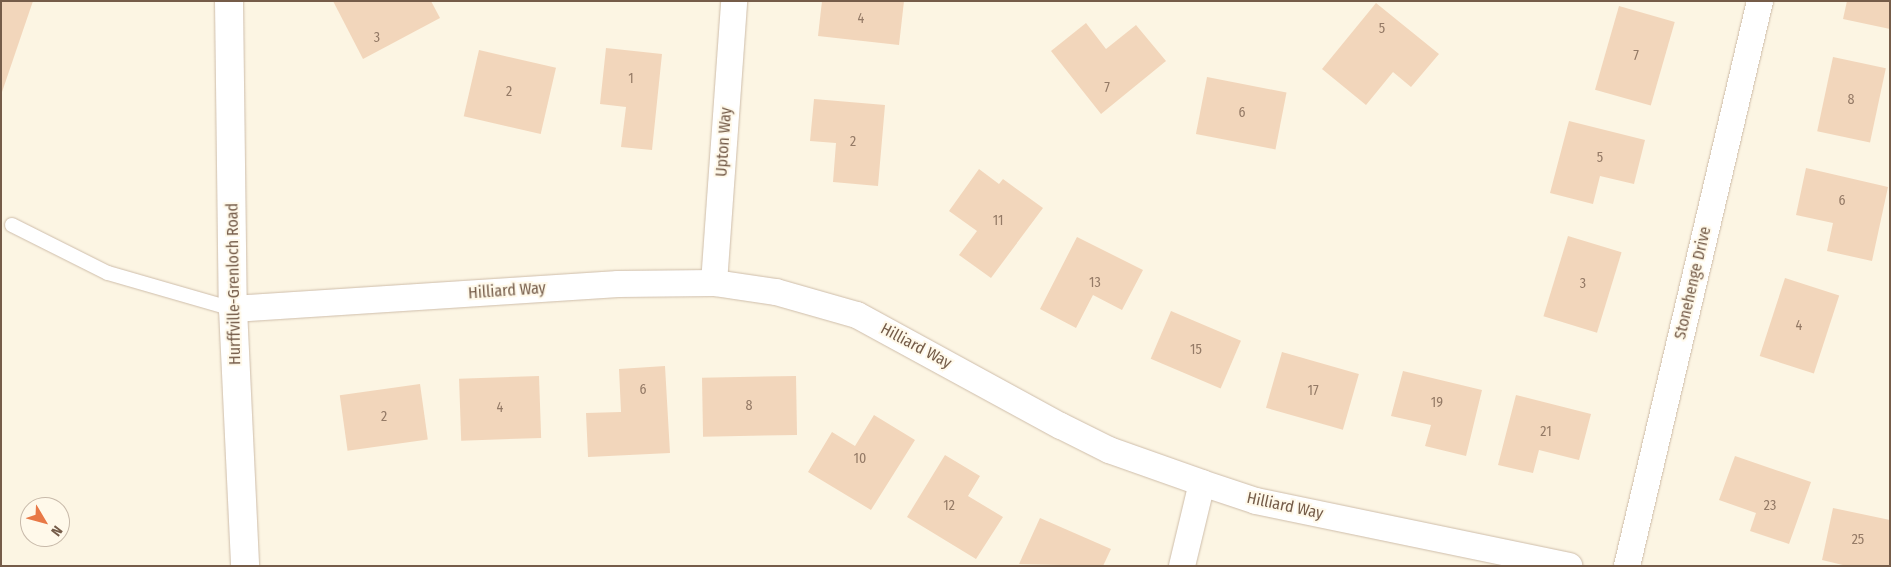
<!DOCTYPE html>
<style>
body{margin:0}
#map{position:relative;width:1891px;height:567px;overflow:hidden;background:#fcf5e3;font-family:"Fira Sans Condensed",sans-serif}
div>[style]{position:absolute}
.building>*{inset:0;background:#f2d6bb;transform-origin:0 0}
.roads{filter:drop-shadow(0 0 1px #cebdaa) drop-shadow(0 0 1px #cebdaa)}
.service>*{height:14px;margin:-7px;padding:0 7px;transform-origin:7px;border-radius:7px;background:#fff}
.minor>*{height:26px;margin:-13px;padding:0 13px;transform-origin:13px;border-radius:13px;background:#fff}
.secondary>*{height:28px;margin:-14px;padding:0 14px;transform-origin:14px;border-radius:14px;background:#fff}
span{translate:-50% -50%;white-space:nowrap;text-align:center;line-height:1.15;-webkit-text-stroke:4px #fff9ea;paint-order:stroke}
.number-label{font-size:14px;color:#947a66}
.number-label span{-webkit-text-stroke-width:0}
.street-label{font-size:16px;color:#755c49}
.frame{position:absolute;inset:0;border:2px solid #755c49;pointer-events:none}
.north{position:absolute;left:20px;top:497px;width:50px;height:50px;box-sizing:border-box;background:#fff9ea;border:1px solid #c8baaa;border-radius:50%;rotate:127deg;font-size:14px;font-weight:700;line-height:20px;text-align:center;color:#755c49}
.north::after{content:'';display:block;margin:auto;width:18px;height:22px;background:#e87947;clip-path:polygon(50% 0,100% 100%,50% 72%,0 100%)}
</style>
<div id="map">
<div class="building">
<i style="clip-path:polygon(1px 1px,33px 1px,2px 92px,1px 92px)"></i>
<i style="clip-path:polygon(333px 1px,431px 1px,440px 18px,363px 59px)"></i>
<i style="clip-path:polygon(822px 1px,904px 1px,899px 45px,818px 36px)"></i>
<i style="clip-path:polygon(1847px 1px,1890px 1px,1890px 29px,1843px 19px)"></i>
<i style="clip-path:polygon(1376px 3px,1439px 54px,1411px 87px,1393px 72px,1366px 105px,1322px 69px)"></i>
<i style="left:1619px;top:6px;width:58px;height:87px;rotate:16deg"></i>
<i style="clip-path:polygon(1086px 23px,1106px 49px,1136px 25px,1166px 61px,1101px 114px,1051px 51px)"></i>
<i style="clip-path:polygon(606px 48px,662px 54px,652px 150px,621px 147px,626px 107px,600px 104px)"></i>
<i style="left:479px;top:50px;width:79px;height:68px;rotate:13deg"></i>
<i style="left:1833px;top:57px;width:54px;height:76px;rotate:12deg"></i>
<i style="left:1207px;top:77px;width:81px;height:58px;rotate:11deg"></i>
<i style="clip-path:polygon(814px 99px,885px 105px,878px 186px,833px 182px,836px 143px,810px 141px)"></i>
<i style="clip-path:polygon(1569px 121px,1645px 140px,1634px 184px,1600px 176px,1593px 204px,1550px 193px)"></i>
<i style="clip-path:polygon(1806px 168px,1888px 187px,1872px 261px,1827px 251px,1833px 223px,1796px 215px)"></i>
<i style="clip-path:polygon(979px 169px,999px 184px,1003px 179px,1043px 208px,991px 278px,959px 255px,977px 231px,949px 211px)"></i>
<i style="left:1568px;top:236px;width:56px;height:84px;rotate:17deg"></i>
<i style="clip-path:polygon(1077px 237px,1143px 270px,1122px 310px,1093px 295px,1076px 328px,1040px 309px)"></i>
<i style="left:1785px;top:278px;width:57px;height:82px;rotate:18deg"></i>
<i style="left:1171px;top:311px;width:76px;height:52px;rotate:23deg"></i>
<i style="left:1282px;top:352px;width:80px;height:58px;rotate:16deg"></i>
<i style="clip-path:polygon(665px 366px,670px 453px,588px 457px,586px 413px,621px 412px,619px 369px)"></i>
<i style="clip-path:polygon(1403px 371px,1482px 390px,1466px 456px,1425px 446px,1431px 425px,1391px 416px)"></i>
<i style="left:539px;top:376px;width:62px;height:80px;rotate:88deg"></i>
<i style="left:796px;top:376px;width:59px;height:94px;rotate:89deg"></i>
<i style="left:420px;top:384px;width:56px;height:81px;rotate:82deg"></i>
<i style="clip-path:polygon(1516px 395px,1591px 414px,1579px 460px,1539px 450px,1533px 473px,1498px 465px)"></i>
<i style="clip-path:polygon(874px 415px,915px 440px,871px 510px,808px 472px,832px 432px,855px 446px)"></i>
<i style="clip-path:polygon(945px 455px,980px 476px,968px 496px,1003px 517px,976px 559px,907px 517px)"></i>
<i style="clip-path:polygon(1735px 456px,1811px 482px,1789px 544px,1750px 531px,1756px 513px,1719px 500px)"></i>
<i style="clip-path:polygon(1833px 508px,1890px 520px,1890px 566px,1847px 566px,1822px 560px)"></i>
<i style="clip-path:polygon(1040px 518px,1111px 549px,1103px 566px,1019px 564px)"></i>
</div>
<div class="roads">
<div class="service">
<i style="left:12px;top:225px;width:107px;rotate:26.6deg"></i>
<i style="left:108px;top:273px;width:130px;rotate:16.1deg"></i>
</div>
<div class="minor">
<i style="left:714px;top:283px;width:283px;rotate:-85.9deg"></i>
<i style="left:233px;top:309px;width:386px;rotate:-3.7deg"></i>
<i style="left:618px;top:284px;width:96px;rotate:-0.6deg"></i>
<i style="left:714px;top:283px;width:63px;rotate:8.3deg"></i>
<i style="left:776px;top:292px;width:84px;rotate:15.9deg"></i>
<i style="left:857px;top:315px;width:232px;rotate:28.6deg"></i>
<i style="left:1061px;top:426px;width:54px;rotate:26.6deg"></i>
<i style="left:1109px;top:450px;width:99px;rotate:19.5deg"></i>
<i style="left:1202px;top:483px;width:57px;rotate:18.4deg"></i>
<i style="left:1256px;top:501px;width:320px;rotate:11.7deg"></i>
<i style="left:1182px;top:566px;width:85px;rotate:-76.5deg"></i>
<i style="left:1627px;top:566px;width:580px;rotate:-76.75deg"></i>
</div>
<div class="secondary">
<i style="left:229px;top:1px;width:308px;rotate:89.3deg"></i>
<i style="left:233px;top:309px;width:257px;rotate:87.3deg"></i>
</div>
</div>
<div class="number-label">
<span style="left:861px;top:19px">4</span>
<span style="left:1382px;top:29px">5</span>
<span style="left:377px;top:38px">3</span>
<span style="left:1636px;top:56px">7</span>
<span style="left:631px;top:79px">1</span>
<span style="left:1107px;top:88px">7</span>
<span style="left:509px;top:92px">2</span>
<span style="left:1851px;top:100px">8</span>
<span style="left:1242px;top:113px">6</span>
<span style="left:853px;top:142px">2</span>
<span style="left:1600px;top:158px">5</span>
<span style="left:1842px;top:201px">6</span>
<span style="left:998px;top:221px">11</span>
<span style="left:1095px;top:283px">13</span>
<span style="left:1583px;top:284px">3</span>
<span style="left:1799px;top:326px">4</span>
<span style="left:1196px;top:350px">15</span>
<span style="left:643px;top:390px">6</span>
<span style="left:1313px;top:391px">17</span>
<span style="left:1437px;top:403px">19</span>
<span style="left:749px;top:406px">8</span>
<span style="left:500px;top:408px">4</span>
<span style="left:384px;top:417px">2</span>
<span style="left:1546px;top:432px">21</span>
<span style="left:860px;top:459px">10</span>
<span style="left:949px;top:506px">12</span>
<span style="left:1770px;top:506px">23</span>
<span style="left:1858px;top:540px">25</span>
</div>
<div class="street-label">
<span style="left:724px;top:142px;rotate:-86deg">Upton Way</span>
<span style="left:1693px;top:283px;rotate:-77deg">Stonehenge Drive</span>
<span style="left:234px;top:284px;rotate:-91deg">Hurffville-Grenloch Road</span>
<span style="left:507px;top:291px;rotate:-4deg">Hilliard Way</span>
<span style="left:916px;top:346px;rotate:28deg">Hilliard Way</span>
<span style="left:1285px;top:506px;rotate:12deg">Hilliard Way</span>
</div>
<div class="frame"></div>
<div class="north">N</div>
</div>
